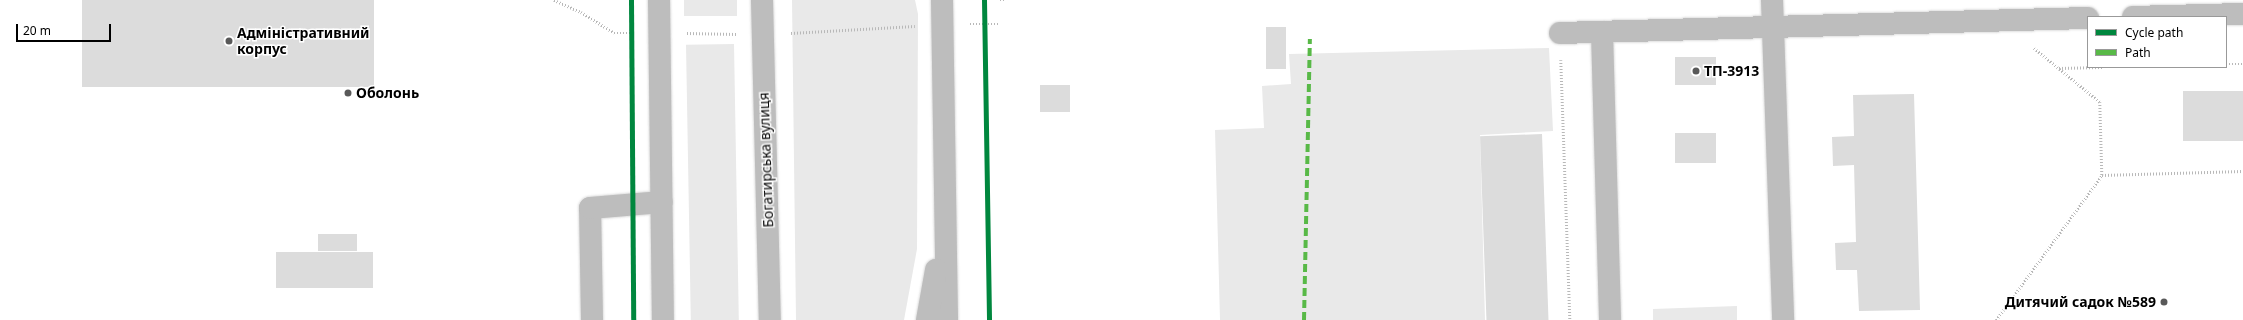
<!DOCTYPE html>
<meta charset="utf-8">
<style>
body{margin:0}
#map{position:relative;width:2243px;height:320px;overflow:hidden;background:#fff;font-family:"Noto Sans",sans-serif}
div>[style]{position:absolute}
.green>*{inset:0;background:#e9e9e9;transform-origin:0 0}
.building>*{inset:0;background:#dcdcdc;transform-origin:0 0}
.path>*{height:2.5px;margin-top:-1.25px;transform-origin:0;background:repeating-linear-gradient(90deg,#b8b8b8 0 1px,transparent 0 3px)}
.roads{filter:drop-shadow(0 0 1px #dbdbdb) drop-shadow(0 0 1px #dbdbdb)}
.minor>*{height:22px;margin:-11px;padding:0 11px;transform-origin:11px;border-radius:11px;background:#bdbdbd}
.major>*{height:22px;margin:-11px;padding:0 11px;transform-origin:11px;border-radius:11px;background:#bdbdbd}
.quiet>*{height:4px;margin-top:-2px;transform-origin:0;background:repeating-linear-gradient(90deg,#58b947 0 8px,transparent 0 12px)}
.cycleway>*{height:5px;margin:-2.5px;padding:0 2.5px;transform-origin:2.5px;border-radius:2.5px;background:#00873e}
.dots>*{width:11px;height:11px;translate:-50% -50%;box-sizing:border-box;border:2px solid #fff;border-radius:50%}
span{translate:-50% -50%;white-space:nowrap;text-align:center;line-height:1.15;-webkit-text-stroke:3px #fff;paint-order:stroke}
.poi-label{font-size:14px;color:#000;font-weight:700}
.left{translate:0 -50%;text-align:left}
.right{translate:-100% -50%;text-align:right}
.street-label{font-size:14px;color:#000}
.legend{position:absolute;left:2087px;top:16px;width:140px;height:52px;box-sizing:border-box;background:#fff;border:1px solid #999;margin:0;padding:5px 7px;list-style:none;font-size:12px;color:#000}
.legend li{display:flex;align-items:center;gap:8px;height:20px}
.legend b{width:20px;border:1px solid #999}
.scale{position:absolute;left:16px;top:24px;width:95px;height:18px;box-sizing:border-box;border:2px solid #000;border-top:0;padding-left:5px;font-size:12px;line-height:14px;white-space:nowrap;color:#000;-webkit-text-stroke:3px #fff;paint-order:stroke}
</style>
<div id="map">
<div class="green">
<i style="left:684px;top:0;width:53px;height:16px"></i>
<i style="clip-path:polygon(792px 0,915px 0,918px 14px,917px 249px,904px 320px,796px 320px)"></i>
<i style="left:734px;top:44px;width:276px;height:48px;rotate:89deg"></i>
<i style="clip-path:polygon(1549px 48px,1553px 131px,1480px 135px,1485px 320px,1220px 320px,1215px 130px,1264px 128px,1262px 86px,1291px 84px,1289px 54px)"></i>
<i style="clip-path:polygon(1737px 306px,1737px 320px,1653px 320px,1653px 309px)"></i>
</div>
<div class="building">
<i style="left:82px;top:0;width:292px;height:87px"></i>
<i style="left:1266px;top:27px;width:20px;height:42px"></i>
<i style="left:1675px;top:57px;width:41px;height:28px"></i>
<i style="left:1040px;top:85px;width:30px;height:27px"></i>
<i style="left:2243px;top:91px;width:50px;height:60px;rotate:90deg"></i>
<i style="clip-path:polygon(1914px 94px,1920px 310px,1859px 311px,1857px 270px,1836px 270px,1835px 243px,1856px 242px,1854px 165px,1833px 166px,1832px 137px,1854px 136px,1853px 95px)"></i>
<i style="left:1675px;top:133px;width:41px;height:30px"></i>
<i style="left:1542px;top:134px;width:186px;height:62px;rotate:88deg"></i>
<i style="left:318px;top:234px;width:39px;height:17px"></i>
<i style="left:373px;top:252px;width:36px;height:97px;rotate:90deg"></i>
</div>
<div class="path">
<i style="left:554px;top:0;width:30px;rotate:24deg"></i>
<i style="left:581px;top:12px;width:39px;rotate:32deg"></i>
<i style="left:614px;top:33px;width:18px"></i>
<i style="left:1000px;top:0;width:6px"></i>
<i style="left:970px;top:24px;width:30px"></i>
<i style="left:687px;top:33px;width:49px;rotate:1.2deg"></i>
<i style="left:791px;top:33px;width:124px;rotate:-3.2deg"></i>
<i style="left:2034px;top:48px;width:85px;rotate:39.3deg"></i>
<i style="left:2100px;top:102px;width:73px;rotate:88.4deg"></i>
<i style="left:2102px;top:175px;width:141px;rotate:-1.6deg"></i>
<i style="left:1561px;top:60px;width:260px;rotate:88deg"></i>
<i style="left:2226px;top:64px;width:17px"></i>
<i style="left:2059px;top:68px;width:43px;rotate:-1.3deg"></i>
<i style="left:1996px;top:320px;width:180px;rotate:-53.8deg"></i>
</div>
<div class="roads">
<div class="minor">
<i style="left:1772px;top:0;width:320px;rotate:88deg"></i>
<i style="left:2133px;top:17px;width:110px;rotate:-1.6deg"></i>
<i style="left:1602px;top:32px;width:288px;rotate:88.4deg"></i>
<i style="left:1560px;top:33px;width:528px;rotate:-1.63deg"></i>
<i style="left:592px;top:320px;width:112px;rotate:-91deg"></i>
<i style="left:590px;top:208px;width:72px;rotate:-4.8deg"></i>
</div>
<div class="major">
<i style="left:659px;top:0;width:320px;rotate:89.3deg"></i>
<i style="left:762px;top:0;width:320px;rotate:88.6deg"></i>
<i style="left:942px;top:0;width:320px;rotate:89.1deg"></i>
<i style="left:927px;top:320px;width:51px;rotate:-79.8deg"></i>
</div>
</div>
<div class="quiet">
<i style="left:1304px;top:320px;width:281px;rotate:-88.8deg"></i>
</div>
<div class="cycleway">
<i style="left:631px;top:0;width:320px;rotate:89.6deg"></i>
<i style="left:984px;top:0;width:320px;rotate:89.1deg"></i>
</div>
<div class="dots">
<i style="left:229px;top:41px;background:#595959"></i>
<i style="left:1696px;top:71px;background:#595959"></i>
<i style="left:348px;top:93px;background:#595959"></i>
<i style="left:2164px;top:302px;background:#595959"></i>
</div>
<div class="poi-label">
<span class="left" style="left:237px;top:41px">Адміністративний<br>корпус</span>
<span class="left" style="left:1704px;top:71px">ТП-3913</span>
<span class="left" style="left:356px;top:93px">Оболонь</span>
<span class="right" style="left:2156px;top:302px">Дитячий садок №589</span>
</div>
<div class="street-label">
<span style="left:766px;top:160px;rotate:-92deg">Богатирська вулиця</span>
</div>
<ul class="legend">
<li><b style="height:5px;background:#00873e"></b>Cycle path</li>
<li><b style="height:5px;background:#58b947"></b>Path</li>
</ul>
<div class="scale">20 m</div>
</div>
